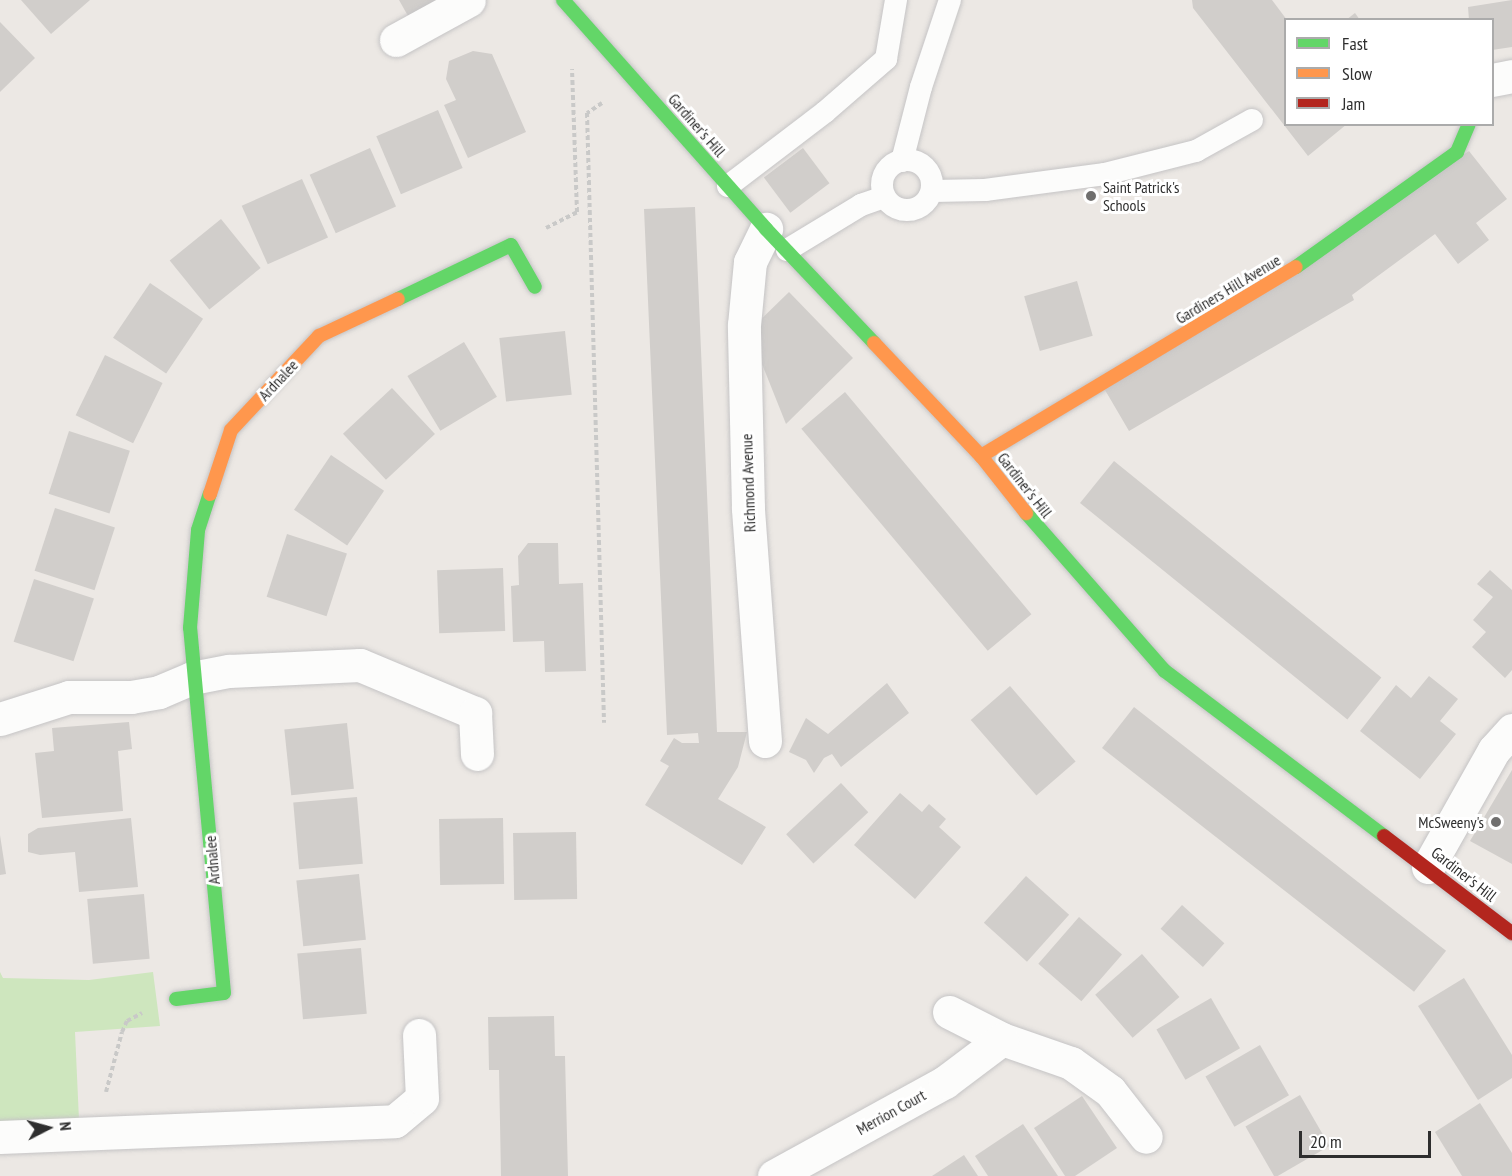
<!DOCTYPE html>
<style>
body{margin:0}
#map{position:relative;width:1512px;height:1176px;overflow:hidden;background:#ece8e4;font-family:"PT Sans Narrow",sans-serif}
div>[style]{position:absolute}
.green>*{inset:0;background:#cee6be}
.building>*{inset:0;background:#d1cecb;transform-origin:0 0}
.path>*{height:4px;margin-top:-2px;transform-origin:0;background:repeating-linear-gradient(90deg,#c9c9c8 0 4.5px,transparent 0 7.5px)}
.roads{filter:drop-shadow(0 0 2px #c5c4c5) drop-shadow(0 0 2px #c5c4c5)}
.lane>*{height:22px;margin:-11px;padding:0 11px;transform-origin:11px;border-radius:11px;background:#fcfcfb}
.lane>.ring{margin:-11px;padding:0;box-sizing:content-box;background:none;border:22px solid #fcfcfb;border-radius:50%}
.street>*{height:33px;margin:-16.5px;padding:0 16.5px;transform-origin:16.5px;border-radius:16.5px;background:#fcfcfb}
.fast>*{height:14px;margin:-7px;padding:0 7px;transform-origin:7px;border-radius:7px;background:#63d668}
.slow>*{height:14px;margin:-7px;padding:0 7px;transform-origin:7px;border-radius:7px;background:#ff974d}
.jam>*{height:14px;margin:-7px;padding:0 7px;transform-origin:7px;border-radius:7px;background:#b3261e}
.dots>*{width:16px;height:16px;translate:-50% -50%;box-sizing:border-box;border:3px solid #fff;border-radius:50%}
span{translate:-50% -50%;white-space:nowrap;text-align:center;line-height:1.15;-webkit-text-stroke:6px #fff;paint-order:stroke}
.street-label{font-size:16px;color:#2e2e2e}
.poi-label{font-size:16px;color:#2e2e2e}
.left{translate:0 -50%;text-align:left}
.right{translate:-100% -50%;text-align:right}
.legend{position:absolute;left:1284px;top:18px;width:210px;height:108px;box-sizing:border-box;background:#fff;border:2px solid #ababab;margin:0;padding:8px 10px;list-style:none;font-size:18px;color:#2e2e2e}
.legend li{display:flex;align-items:center;gap:12px;height:30px}
.legend b{width:30px;border:2px solid #ababab}
.north{position:absolute;left:18px;top:1098px;width:60px;height:60px;-webkit-text-stroke:4px #fff;paint-order:stroke;rotate:84deg;font-size:16px;font-weight:700;line-height:24px;text-align:center;color:#2e2e2e}
.north::after{content:'';display:block;margin:auto;width:21px;height:27px;background:#2e2e2e;clip-path:polygon(50% 0,100% 100%,50% 72%,0 100%)}
.scale{position:absolute;left:1299px;top:1131px;width:132px;height:27px;box-sizing:border-box;border:3px solid #2e2e2e;border-top:0;padding-left:8px;font-size:18px;line-height:21px;white-space:nowrap;color:#2e2e2e;-webkit-text-stroke:4px #fff;paint-order:stroke}
</style>
<div id="map">
<div class="green">
<i style="clip-path:polygon(0 972px,3px 978px,89px 980px,153px 972px,160px 1026px,75px 1032px,79px 1120px,0 1124px)"></i>
</div>
<div class="building">
<i style="clip-path:polygon(21px 0,90px 0,51px 34px)"></i>
<i style="clip-path:polygon(399px 0,455px 0,412px 23px)"></i>
<i style="clip-path:polygon(1192px 0,1272px 0,1287px 20px,1286px 124px,1347px 124px,1308px 156px,1193px 8px)"></i>
<i style="clip-path:polygon(1512px 0,1512px 47px,1492px 50px,1492px 20px,1469px 20px,1468px 7px)"></i>
<i style="clip-path:polygon(1355px 13px,1360px 20px,1346px 20px)"></i>
<i style="clip-path:polygon(0 22px,35px 58px,0 92px)"></i>
<i style="clip-path:polygon(473px 51px,492px 54px,526px 132px,468px 158px,444px 105px,456px 100px,446px 79px,449px 61px)"></i>
<i style="left:438px;top:110px;width:63px;height:67px;rotate:67deg"></i>
<i style="left:370px;top:148px;width:64px;height:66px;rotate:66deg"></i>
<i style="left:803px;top:148px;width:44px;height:49px;rotate:53deg"></i>
<i style="clip-path:polygon(1469px 151px,1507px 199px,1476px 223px,1489px 240px,1458px 264px,1435px 234px,1352px 295px,1354px 300px,1129px 431px,1105px 390px)"></i>
<i style="left:302px;top:179px;width:64px;height:66px;rotate:66deg"></i>
<i style="clip-path:polygon(695px 207px,717px 732px,747px 732px,738px 767px,718px 799px,766px 827px,742px 865px,645px 805px,669px 766px,660px 761px,674px 738px,682px 743px,699px 743px,698px 733px,667px 735px,644px 209px)"></i>
<i style="left:221px;top:219px;width:63px;height:66px;rotate:51deg"></i>
<i style="left:1077px;top:281px;width:57px;height:55px;rotate:74deg"></i>
<i style="left:150px;top:283px;width:64px;height:66px;rotate:34deg"></i>
<i style="clip-path:polygon(789px 292px,853px 358px,786px 424px,762px 364px,757px 323px)"></i>
<i style="left:565px;top:331px;width:64px;height:66px;rotate:84deg"></i>
<i style="left:464px;top:342px;width:64px;height:66px;rotate:59deg"></i>
<i style="left:105px;top:355px;width:64px;height:67px;rotate:26deg"></i>
<i style="left:392px;top:388px;width:63px;height:67px;rotate:47deg"></i>
<i style="left:845px;top:392px;width:290px;height:57px;rotate:50deg"></i>
<i style="left:69px;top:431px;width:64px;height:66px;rotate:18deg"></i>
<i style="left:331px;top:455px;width:64px;height:66px;rotate:34deg"></i>
<i style="left:1114px;top:461px;width:344px;height:54px;rotate:39deg"></i>
<i style="left:55px;top:508px;width:63px;height:66px;rotate:18deg"></i>
<i style="left:287px;top:534px;width:63px;height:66px;rotate:18deg"></i>
<i style="clip-path:polygon(528px 543px,558px 543px,559px 584px,583px 583px,586px 671px,545px 672px,544px 641px,513px 642px,511px 586px,519px 585px,518px 556px)"></i>
<i style="left:503px;top:568px;width:63px;height:66px;rotate:88deg"></i>
<i style="clip-path:polygon(1490px 570px,1512px 590px,1512px 670px,1505px 678px,1472px 647px,1486px 632px,1473px 620px,1493px 597px,1477px 584px)"></i>
<i style="left:34px;top:579px;width:63px;height:66px;rotate:18deg"></i>
<i style="clip-path:polygon(1429px 676px,1458px 699px,1440px 721px,1456px 734px,1420px 779px,1360px 731px,1396px 685px,1411px 698px)"></i>
<i style="clip-path:polygon(887px 683px,909px 713px,841px 767px,832px 754px,824px 758px,814px 773px,806px 760px,789px 752px,806px 718px,828px 734px)"></i>
<i style="left:1010px;top:686px;width:100px;height:52px;rotate:49deg"></i>
<i style="left:1134px;top:707px;width:396px;height:52px;rotate:38deg"></i>
<i style="clip-path:polygon(129px 722px,132px 749px,118px 751px,123px 811px,42px 818px,35px 753px,54px 751px,52px 728px)"></i>
<i style="left:347px;top:723px;width:66px;height:63px;rotate:84deg"></i>
<i style="clip-path:polygon(1512px 770px,1512px 864px,1470px 841px)"></i>
<i style="left:841px;top:783px;width:40px;height:75px;rotate:47deg"></i>
<i style="clip-path:polygon(900px 793px,922px 812px,929px 804px,946px 819px,939px 827px,961px 847px,915px 899px,854px 845px)"></i>
<i style="left:357px;top:797px;width:67px;height:64px;rotate:85deg"></i>
<i style="clip-path:polygon(131px 818px,138px 887px,79px 892px,75px 852px,40px 855px,28px 852px,28px 834px,38px 828px)"></i>
<i style="left:503px;top:818px;width:66px;height:64px;rotate:89deg"></i>
<i style="left:576px;top:832px;width:67px;height:63px;rotate:89deg"></i>
<i style="clip-path:polygon(0 835px,6px 874px,0 875px)"></i>
<i style="left:359px;top:874px;width:66px;height:63px;rotate:84deg"></i>
<i style="left:1026px;top:876px;width:58px;height:63px;rotate:42deg"></i>
<i style="left:144px;top:894px;width:65px;height:57px;rotate:85deg"></i>
<i style="left:1182px;top:905px;width:57px;height:32px;rotate:42deg"></i>
<i style="left:1079px;top:917px;width:57px;height:62px;rotate:41deg"></i>
<i style="left:361px;top:948px;width:66px;height:64px;rotate:85deg"></i>
<i style="left:1142px;top:954px;width:57px;height:62px;rotate:49deg"></i>
<i style="clip-path:polygon(1464px 978px,1512px 1055px,1512px 1078px,1478px 1100px,1418px 1006px)"></i>
<i style="left:1211px;top:998px;width:58px;height:63px;rotate:60deg"></i>
<i style="clip-path:polygon(554px 1016px,555px 1056px,565px 1056px,568px 1176px,501px 1176px,499px 1070px,489px 1070px,488px 1017px)"></i>
<i style="left:1260px;top:1045px;width:58px;height:63px;rotate:60deg"></i>
<i style="left:1300px;top:1095px;width:59px;height:63px;rotate:60deg"></i>
<i style="clip-path:polygon(1082px 1096px,1117px 1148px,1075px 1176px,1065px 1176px,1034px 1128px)"></i>
<i style="clip-path:polygon(1480px 1103px,1512px 1153px,1512px 1176px,1462px 1176px,1435px 1132px)"></i>
<i style="clip-path:polygon(1023px 1124px,1058px 1176px,988px 1176px,975px 1156px)"></i>
<i style="clip-path:polygon(964px 1155px,978px 1176px,932px 1176px)"></i>
</div>
<div class="path">
<i style="left:602px;top:103px;width:18px;rotate:146deg"></i>
<i style="left:587px;top:113px;width:610px;rotate:88.4deg"></i>
<i style="left:546px;top:228px;width:35px;rotate:-27deg"></i>
<i style="left:577px;top:212px;width:143px;rotate:-92deg"></i>
<i style="left:106px;top:1092px;width:62px;rotate:-75.1deg"></i>
<i style="left:122px;top:1032px;width:12px;rotate:-66deg"></i>
<i style="left:127px;top:1021px;width:17px;rotate:-28deg"></i>
</div>
<div class="roads">
<div class="lane">
<i class="ring" style="left:882px;top:160px;width:28px;height:28px"></i>
<i style="left:902px;top:161px;width:76px;rotate:-75.6deg"></i>
<i style="left:921px;top:87px;width:92px;rotate:-71.6deg"></i>
<i style="left:728px;top:186px;width:122px;rotate:-37.3deg"></i>
<i style="left:825px;top:112px;width:81px;rotate:-41deg"></i>
<i style="left:886px;top:59px;width:60px;rotate:-80.4deg"></i>
<i style="left:933px;top:191px;width:52px;rotate:-1.1deg"></i>
<i style="left:985px;top:190px;width:121px;rotate:-7.6deg"></i>
<i style="left:1105px;top:174px;width:94px;rotate:-14.2deg"></i>
<i style="left:1196px;top:151px;width:64px;rotate:-29deg"></i>
<i style="left:787px;top:250px;width:87px;rotate:-31.3deg"></i>
<i style="left:861px;top:205px;width:24px;rotate:-19deg"></i>
</div>
<div class="street">
<i style="left:396px;top:40px;width:83px;rotate:-28.7deg"></i>
<i style="left:1492px;top:80px;width:20px;rotate:-11deg"></i>
<i style="left:0;top:719px;width:72px;rotate:-17.7deg"></i>
<i style="left:69px;top:697px;width:62px"></i>
<i style="left:131px;top:697px;width:28px;rotate:-10deg"></i>
<i style="left:159px;top:692px;width:36px;rotate:-23deg"></i>
<i style="left:192px;top:678px;width:38px;rotate:-11deg"></i>
<i style="left:229px;top:671px;width:131px;rotate:-2.6deg"></i>
<i style="left:360px;top:665px;width:125px;rotate:22.7deg"></i>
<i style="left:475px;top:713px;width:41px;rotate:87.2deg"></i>
<i style="left:765px;top:741px;width:234px;rotate:-94.2deg"></i>
<i style="left:748px;top:508px;width:183px;rotate:-91.3deg"></i>
<i style="left:744px;top:325px;width:63px;rotate:-84.6deg"></i>
<i style="left:750px;top:262px;width:37px;rotate:-64deg"></i>
<i style="left:1428px;top:867px;width:134px;rotate:-60.6deg"></i>
<i style="left:1494px;top:750px;width:27px;rotate:-48deg"></i>
<i style="left:949px;top:1012px;width:59px;rotate:27deg"></i>
<i style="left:1002px;top:1039px;width:73px;rotate:19.2deg"></i>
<i style="left:1071px;top:1063px;width:48px;rotate:35.7deg"></i>
<i style="left:1110px;top:1091px;width:58px;rotate:52deg"></i>
<i style="left:0;top:1137px;width:395px;rotate:-2.3deg"></i>
<i style="left:395px;top:1121px;width:35px;rotate:-40deg"></i>
<i style="left:422px;top:1098px;width:63px;rotate:-92.7deg"></i>
<i style="left:774px;top:1176px;width:195px;rotate:-28.8deg"></i>
<i style="left:945px;top:1082px;width:71px;rotate:-37deg"></i>
</div>
<div class="fast">
<i style="left:563px;top:0;width:306px;rotate:48.4deg"></i>
<i style="left:766px;top:229px;width:157px;rotate:46.5deg"></i>
<i style="left:1296px;top:267px;width:198px;rotate:-35.5deg"></i>
<i style="left:1457px;top:152px;width:30px;rotate:-67deg"></i>
<i style="left:398px;top:299px;width:125px;rotate:-25.5deg"></i>
<i style="left:511px;top:245px;width:48px;rotate:60.3deg"></i>
<i style="left:1026px;top:513px;width:210px;rotate:48.7deg"></i>
<i style="left:1165px;top:671px;width:274px;rotate:37deg"></i>
<i style="left:176px;top:999px;width:48px;rotate:-7.1deg"></i>
<i style="left:224px;top:993px;width:367px;rotate:-95.3deg"></i>
<i style="left:190px;top:628px;width:98px;rotate:-85.3deg"></i>
<i style="left:198px;top:530px;width:38px;rotate:-72deg"></i>
</div>
<div class="slow">
<i style="left:874px;top:343px;width:156px;rotate:46.6deg"></i>
<i style="left:981px;top:456px;width:73px;rotate:51.7deg"></i>
<i style="left:981px;top:456px;width:367px;rotate:-31deg"></i>
<i style="left:210px;top:494px;width:67px;rotate:-71.8deg"></i>
<i style="left:231px;top:430px;width:129px;rotate:-46.9deg"></i>
<i style="left:319px;top:336px;width:87px;rotate:-25.1deg"></i>
</div>
<div class="jam">
<i style="left:1384px;top:836px;width:161px;rotate:37.2deg"></i>
</div>
</div>
<div class="dots">
<i style="left:1091px;top:196px;background:#706f6e"></i>
<i style="left:1496px;top:822px;background:#706f6e"></i>
</div>
<div class="street-label">
<span style="left:697px;top:125px;rotate:49deg">Gardiner's Hill</span>
<span style="left:1228px;top:289px;rotate:-31deg">Gardiners Hill Avenue</span>
<span style="left:278px;top:380px;rotate:-47deg">Ardnalee</span>
<span style="left:748px;top:483px;rotate:-92deg">Richmond Avenue</span>
<span style="left:1025px;top:485px;rotate:52deg">Gardiner's Hill</span>
<span style="left:212px;top:860px;rotate:-95deg">Ardnalee</span>
<span style="left:1464px;top:874px;rotate:38deg">Gardiner's Hill</span>
<span style="left:891px;top:1112px;rotate:-29deg">Merrion Court</span>
</div>
<div class="poi-label">
<span class="left" style="left:1103px;top:196px">Saint Patrick's<br>Schools</span>
<span class="right" style="left:1484px;top:822px">McSweeny's</span>
</div>
<ul class="legend">
<li><b style="height:8px;background:#63d668"></b>Fast</li>
<li><b style="height:8px;background:#ff974d"></b>Slow</li>
<li><b style="height:8px;background:#b3261e"></b>Jam</li>
</ul>
<div class="north">N</div>
<div class="scale">20 m</div>
</div>
